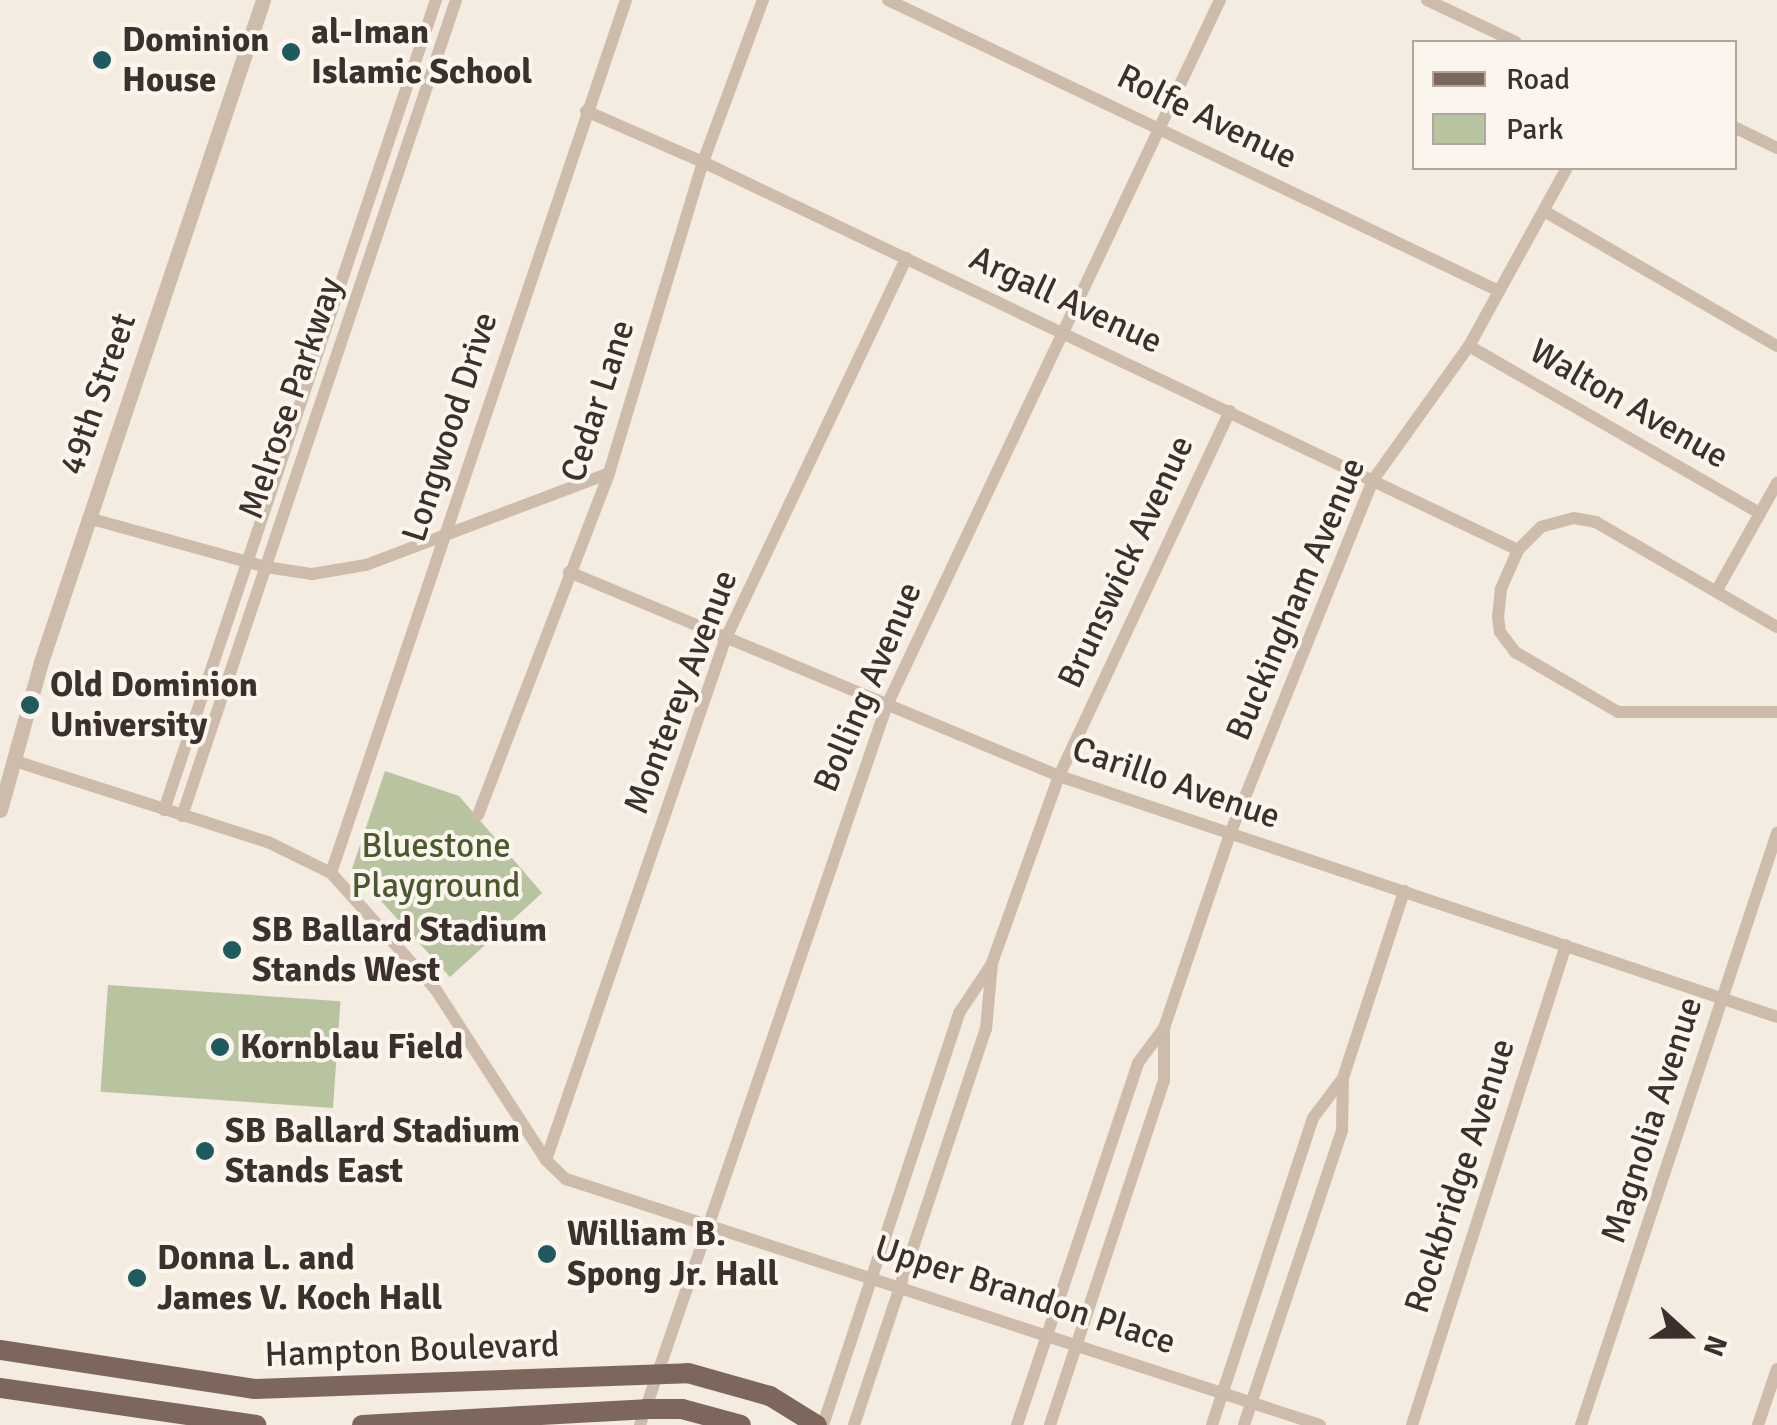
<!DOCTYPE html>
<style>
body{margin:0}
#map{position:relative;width:1777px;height:1425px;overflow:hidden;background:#f4ebe1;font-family:Signika,sans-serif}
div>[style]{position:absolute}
.green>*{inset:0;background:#b8c4a0;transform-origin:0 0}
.minor>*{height:12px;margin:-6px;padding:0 6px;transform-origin:6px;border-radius:6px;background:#cdbbac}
.tertiary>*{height:15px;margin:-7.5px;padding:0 7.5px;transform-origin:7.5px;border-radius:7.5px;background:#cdbbac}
.primary>*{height:20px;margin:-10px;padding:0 10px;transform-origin:10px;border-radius:10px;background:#7d675c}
.dots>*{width:28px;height:28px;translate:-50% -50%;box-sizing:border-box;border:5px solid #fbf5ee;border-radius:50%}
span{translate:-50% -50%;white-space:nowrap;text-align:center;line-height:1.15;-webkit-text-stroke:8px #fbf5ee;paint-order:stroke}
.poi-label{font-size:35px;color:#3b302b;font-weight:700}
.left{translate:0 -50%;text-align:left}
.street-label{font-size:35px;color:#3b302b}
.park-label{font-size:35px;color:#4a5a2e}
.legend{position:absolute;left:1412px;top:40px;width:325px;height:130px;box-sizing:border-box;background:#fbf5ee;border:2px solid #aea6a0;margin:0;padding:12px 18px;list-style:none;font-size:30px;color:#3b302b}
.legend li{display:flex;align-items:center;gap:20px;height:50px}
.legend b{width:50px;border:2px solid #aea6a0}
.north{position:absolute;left:1637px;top:1285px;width:100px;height:100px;-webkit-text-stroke:8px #fbf5ee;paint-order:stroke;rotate:111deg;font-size:28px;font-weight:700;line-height:40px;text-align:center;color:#3b302b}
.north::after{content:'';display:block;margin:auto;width:35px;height:45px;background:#3b302b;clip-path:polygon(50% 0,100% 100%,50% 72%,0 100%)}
</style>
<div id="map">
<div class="green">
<i style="clip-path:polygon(385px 771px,459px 796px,542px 893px,450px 977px,352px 869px)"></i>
<i style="left:108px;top:985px;width:233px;height:107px;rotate:4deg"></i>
</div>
<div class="minor">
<i style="left:888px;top:0;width:677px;rotate:25.47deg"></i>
<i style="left:1427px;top:0;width:98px;rotate:25.3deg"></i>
<i style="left:586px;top:111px;width:128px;rotate:23.6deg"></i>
<i style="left:703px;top:162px;width:903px;rotate:25.46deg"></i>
<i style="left:1734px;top:127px;width:48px;rotate:26deg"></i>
<i style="left:1544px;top:211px;width:269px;rotate:30.1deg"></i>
<i style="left:1469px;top:346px;width:336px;rotate:29.9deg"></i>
<i style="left:88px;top:518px;width:185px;rotate:15.4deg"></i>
<i style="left:266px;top:567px;width:47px;rotate:8.7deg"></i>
<i style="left:312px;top:574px;width:55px;rotate:-9.5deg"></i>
<i style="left:366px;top:565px;width:260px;rotate:-20.7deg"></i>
<i style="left:569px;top:572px;width:531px;rotate:22.6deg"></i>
<i style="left:1059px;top:776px;width:757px;rotate:18.55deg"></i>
<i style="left:1717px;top:590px;width:123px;rotate:-60.7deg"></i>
<i style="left:1777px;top:627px;width:209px;rotate:-149.9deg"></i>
<i style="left:1596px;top:522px;width:22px;rotate:-170deg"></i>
<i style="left:1574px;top:518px;width:34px;rotate:165deg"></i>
<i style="left:1541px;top:527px;width:33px;rotate:135deg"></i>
<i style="left:1518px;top:550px;width:43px;rotate:113.6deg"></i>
<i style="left:1501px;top:589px;width:27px;rotate:96deg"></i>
<i style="left:1498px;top:616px;width:16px;rotate:83deg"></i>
<i style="left:1500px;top:632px;width:25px;rotate:53deg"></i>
<i style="left:1515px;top:652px;width:119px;rotate:30.2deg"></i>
<i style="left:1618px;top:712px;width:159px"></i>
<i style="left:15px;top:761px;width:266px;rotate:17.8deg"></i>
<i style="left:268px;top:842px;width:70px;rotate:26.2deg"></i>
<i style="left:331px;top:873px;width:157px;rotate:48.1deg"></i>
<i style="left:436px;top:990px;width:202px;rotate:57.1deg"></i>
<i style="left:546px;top:1160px;width:28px;rotate:44deg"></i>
<i style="left:566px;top:1179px;width:793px;rotate:18.07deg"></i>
<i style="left:164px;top:810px;width:854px;rotate:-71.44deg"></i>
<i style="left:478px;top:815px;width:366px;rotate:-69deg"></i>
<i style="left:609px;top:473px;width:325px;rotate:-73.2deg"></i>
<i style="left:703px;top:162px;width:173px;rotate:-69.7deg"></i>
<i style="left:182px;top:816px;width:861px;rotate:-71.44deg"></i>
<i style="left:331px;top:873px;width:921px;rotate:-71.33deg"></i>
<i style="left:546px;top:1160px;width:550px;rotate:-71deg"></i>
<i style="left:725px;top:640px;width:423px;rotate:-64.6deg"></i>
<i style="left:640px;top:1425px;width:761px;rotate:-71.07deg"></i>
<i style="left:887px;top:705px;width:780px;rotate:-64.72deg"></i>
<i style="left:823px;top:1425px;width:434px;rotate:-71.7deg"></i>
<i style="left:959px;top:1013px;width:58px;rotate:-56.3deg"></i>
<i style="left:854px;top:1425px;width:417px;rotate:-71.6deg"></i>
<i style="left:986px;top:1029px;width:66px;rotate:-84.8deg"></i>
<i style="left:992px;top:963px;width:199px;rotate:-70.3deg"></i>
<i style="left:1059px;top:776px;width:403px;rotate:-64.9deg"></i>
<i style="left:1017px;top:1425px;width:382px;rotate:-71.5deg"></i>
<i style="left:1138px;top:1063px;width:44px;rotate:-53.4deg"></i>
<i style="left:1050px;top:1425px;width:362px;rotate:-71.7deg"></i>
<i style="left:1164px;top:1081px;width:53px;rotate:-90deg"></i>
<i style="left:1164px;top:1028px;width:205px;rotate:-71.2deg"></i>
<i style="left:1230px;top:834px;width:382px;rotate:-68deg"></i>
<i style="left:1373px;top:480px;width:165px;rotate:-54.4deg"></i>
<i style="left:1469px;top:346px;width:203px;rotate:-61.2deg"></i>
<i style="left:1212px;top:1425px;width:323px;rotate:-71.8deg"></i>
<i style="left:1313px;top:1118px;width:50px;rotate:-53.1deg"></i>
<i style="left:1244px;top:1425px;width:311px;rotate:-71.6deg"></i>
<i style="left:1342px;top:1130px;width:52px;rotate:-88.9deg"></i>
<i style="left:1343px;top:1078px;width:197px;rotate:-71.9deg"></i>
<i style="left:1412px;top:1425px;width:504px;rotate:-72.21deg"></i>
<i style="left:1581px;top:1425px;width:624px;rotate:-71.68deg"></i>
<i style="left:1758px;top:1425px;width:59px;rotate:-71.3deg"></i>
</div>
<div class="tertiary">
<i style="left:0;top:810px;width:154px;rotate:-74.5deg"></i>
<i style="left:41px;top:662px;width:698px;rotate:-71.46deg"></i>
</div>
<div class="primary">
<i style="left:0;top:1350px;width:258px;rotate:8.7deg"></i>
<i style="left:255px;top:1389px;width:433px;rotate:-2.1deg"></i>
<i style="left:688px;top:1373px;width:85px;rotate:15.7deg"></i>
<i style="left:770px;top:1396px;width:55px;rotate:31.7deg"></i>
<i style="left:0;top:1388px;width:259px;rotate:8.2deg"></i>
<i style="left:362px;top:1425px;width:284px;rotate:-3.2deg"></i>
<i style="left:646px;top:1409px;width:36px"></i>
<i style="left:682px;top:1409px;width:61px;rotate:15.2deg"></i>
</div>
<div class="dots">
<i style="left:291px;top:52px;background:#1f5a5e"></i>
<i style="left:102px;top:60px;background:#1f5a5e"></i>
<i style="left:30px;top:705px;background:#1f5a5e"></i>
<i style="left:232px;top:950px;background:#1f5a5e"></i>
<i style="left:220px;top:1047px;background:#1f5a5e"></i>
<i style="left:205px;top:1151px;background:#1f5a5e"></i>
<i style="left:547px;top:1254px;background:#1f5a5e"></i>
<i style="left:137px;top:1278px;background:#1f5a5e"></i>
</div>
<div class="poi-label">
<span class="left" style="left:311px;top:52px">al-Iman<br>Islamic School</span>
<span class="left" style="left:122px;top:60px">Dominion<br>House</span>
<span class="left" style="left:50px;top:705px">Old Dominion<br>University</span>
<span class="left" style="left:252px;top:950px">SB Ballard Stadium<br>Stands West</span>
<span class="left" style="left:240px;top:1047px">Kornblau Field</span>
<span class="left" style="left:225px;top:1151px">SB Ballard Stadium<br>Stands East</span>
<span class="left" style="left:567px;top:1254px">William B.<br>Spong Jr. Hall</span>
<span class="left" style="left:157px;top:1278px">Donna L. and<br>James V. Koch Hall</span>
</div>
<div class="street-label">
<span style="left:1207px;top:117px;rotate:26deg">Rolfe Avenue</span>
<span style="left:1066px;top:300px;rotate:25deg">Argall Avenue</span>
<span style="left:98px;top:394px;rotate:-71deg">49th Street</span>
<span style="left:291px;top:398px;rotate:-71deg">Melrose Parkway</span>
<span style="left:598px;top:401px;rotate:-72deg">Cedar Lane</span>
<span style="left:1629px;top:404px;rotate:30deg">Walton Avenue</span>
<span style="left:450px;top:427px;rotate:-72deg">Longwood Drive</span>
<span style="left:1126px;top:562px;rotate:-65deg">Brunswick Avenue</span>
<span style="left:1296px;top:599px;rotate:-67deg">Buckingham Avenue</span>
<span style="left:868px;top:687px;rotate:-67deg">Bolling Avenue</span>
<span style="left:681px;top:692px;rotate:-69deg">Monterey Avenue</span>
<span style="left:1176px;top:783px;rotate:19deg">Carillo Avenue</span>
<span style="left:1652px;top:1120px;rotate:-72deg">Magnolia Avenue</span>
<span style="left:1460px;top:1176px;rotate:-72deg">Rockbridge Avenue</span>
<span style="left:1025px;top:1295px;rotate:18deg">Upper Brandon Place</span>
<span style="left:412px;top:1350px;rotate:-2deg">Hampton Boulevard</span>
</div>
<div class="park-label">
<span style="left:436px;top:866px">Bluestone<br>Playground</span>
</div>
<ul class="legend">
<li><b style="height:12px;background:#7d675c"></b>Road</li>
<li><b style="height:28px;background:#b8c4a0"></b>Park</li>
</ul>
<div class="north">N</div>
</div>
